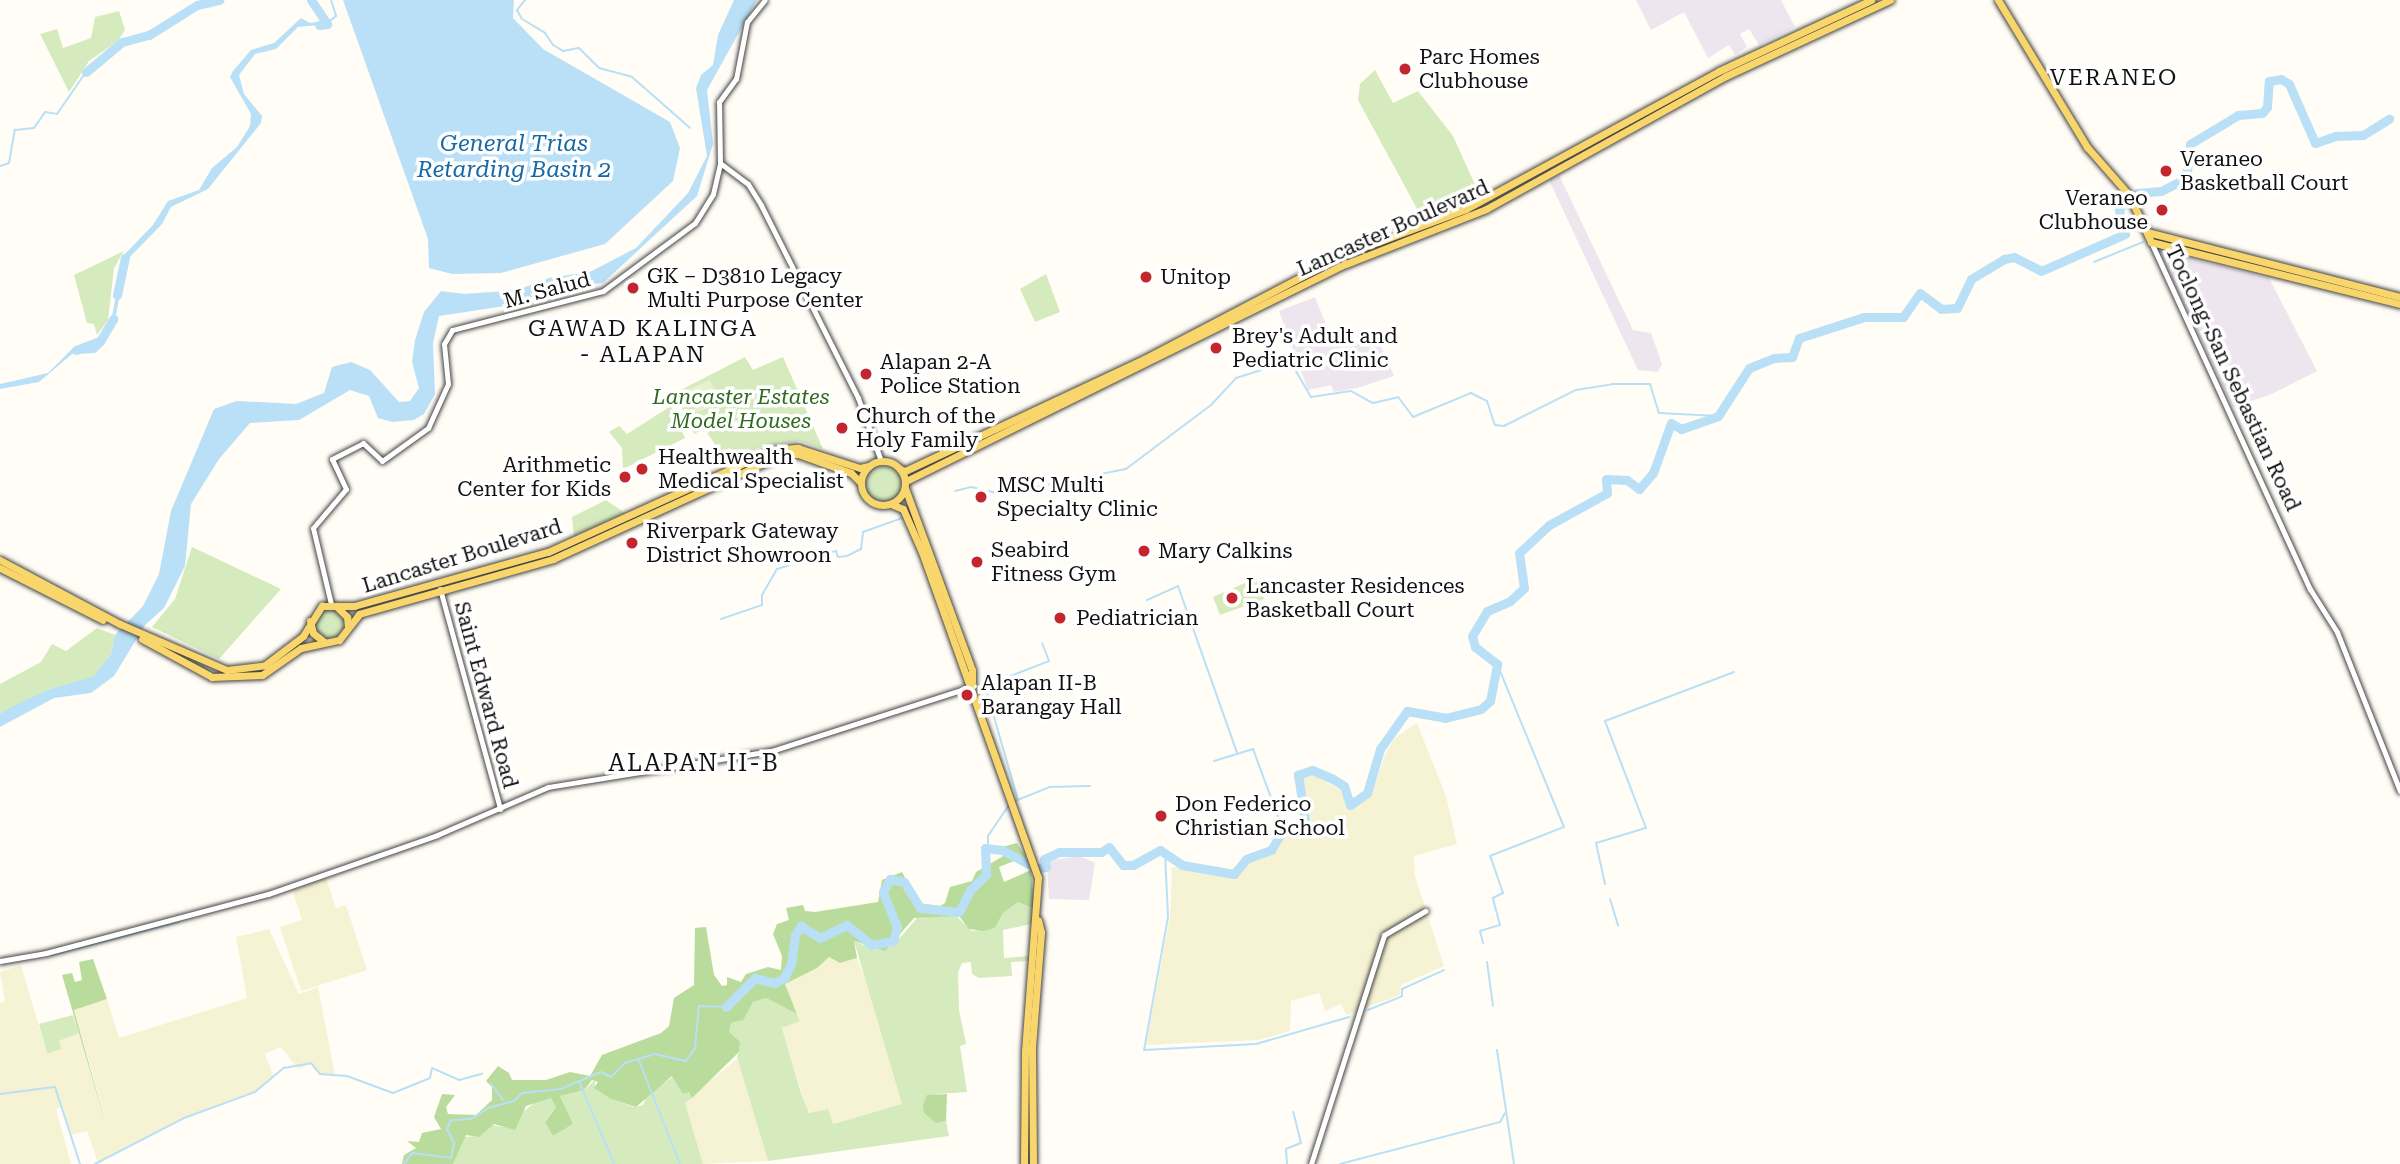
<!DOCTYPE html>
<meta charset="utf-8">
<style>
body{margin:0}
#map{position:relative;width:2400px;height:1164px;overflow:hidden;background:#fffdf5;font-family:"Roboto Serif",serif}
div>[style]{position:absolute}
.industrial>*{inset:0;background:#eee6ef}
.farmland>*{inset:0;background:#f6f3d4}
.green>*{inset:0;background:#d5ebbd}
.round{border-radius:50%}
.forest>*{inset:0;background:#b9dc9c}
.pitch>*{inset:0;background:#e6f2cf;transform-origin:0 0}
.water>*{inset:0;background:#b9e0f7}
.stream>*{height:2px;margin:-1px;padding:0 1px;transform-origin:1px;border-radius:1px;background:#b9e0f7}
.river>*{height:9px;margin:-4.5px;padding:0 4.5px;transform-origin:4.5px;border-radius:4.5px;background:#b9e0f7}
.roads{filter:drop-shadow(0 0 2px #444) drop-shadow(0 0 2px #444)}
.minor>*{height:5px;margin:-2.5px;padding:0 2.5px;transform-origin:2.5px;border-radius:2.5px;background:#fff}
.major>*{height:7px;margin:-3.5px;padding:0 3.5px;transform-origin:3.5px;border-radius:3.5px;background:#f9d66b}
.major>.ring{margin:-3.5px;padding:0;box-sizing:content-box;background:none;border:7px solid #f9d66b;border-radius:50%}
.dots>*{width:19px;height:19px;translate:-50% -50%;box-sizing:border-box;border:4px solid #fff;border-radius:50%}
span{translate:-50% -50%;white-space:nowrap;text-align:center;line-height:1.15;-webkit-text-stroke:7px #fff;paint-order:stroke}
.poi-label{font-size:21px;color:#111}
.left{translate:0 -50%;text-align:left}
.right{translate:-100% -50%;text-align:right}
.street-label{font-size:21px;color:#111}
.park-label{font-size:21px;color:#2f6b1f;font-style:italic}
.neighbourhood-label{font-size:23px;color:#111;letter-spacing:2px}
.water-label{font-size:23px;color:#1768a6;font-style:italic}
.quarter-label{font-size:24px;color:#111;letter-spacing:2px}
</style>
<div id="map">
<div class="industrial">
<i style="clip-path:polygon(1636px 0,1781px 0,1795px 27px,1759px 45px,1749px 29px,1740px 34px,1747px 47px,1735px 55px,1729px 45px,1708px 58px,1684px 12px,1651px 30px)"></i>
<i style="clip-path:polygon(1559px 175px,1633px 330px,1651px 333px,1662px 364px,1658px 372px,1638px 370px,1549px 180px)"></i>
<i style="clip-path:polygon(2159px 251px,2269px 278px,2317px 371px,2272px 394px,2233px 407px)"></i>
<i style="clip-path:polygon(1315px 297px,1335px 347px,1373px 328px,1394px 376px,1357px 388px,1334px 392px,1331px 385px,1308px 390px,1279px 311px)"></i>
<i style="clip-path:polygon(1079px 856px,1095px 863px,1089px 900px,1049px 899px,1047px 861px)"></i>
</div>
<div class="farmland">
<i style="clip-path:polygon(1417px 723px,1446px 796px,1457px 844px,1414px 856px,1415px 876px,1444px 966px,1401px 985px,1400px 995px,1346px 1015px,1341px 1004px,1325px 1011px,1319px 993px,1291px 1001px,1290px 1031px,1259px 1040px,1146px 1045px,1170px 916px,1172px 867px,1236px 877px,1247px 863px,1274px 853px,1285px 833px,1311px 823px,1302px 778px,1312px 774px,1340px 789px,1349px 810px,1371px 795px,1386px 753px,1395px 738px)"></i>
<i style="clip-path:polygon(326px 878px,336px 908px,346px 905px,367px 970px,301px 991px,280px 927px,302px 920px,292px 889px)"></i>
<i style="clip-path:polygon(269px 929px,299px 994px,318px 987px,335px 1075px,320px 1074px,312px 1064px,298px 1069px,281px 1047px,265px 1054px,274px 1077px,255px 1092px,184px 1118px,98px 1163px,87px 1131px,70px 1135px,61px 1107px,56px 1109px,71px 1164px,0 1164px,0 1003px,5px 1001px,0 972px,21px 965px,47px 1054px,59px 1041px,79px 1033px,107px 1124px,74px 1010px,107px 999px,119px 1038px,247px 998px,236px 937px)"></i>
<i style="clip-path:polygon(829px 957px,840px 963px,857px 958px,878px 1011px,903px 1104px,833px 1124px,807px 1110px,782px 1028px,800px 1021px,785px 984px)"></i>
<i style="clip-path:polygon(738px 1058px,768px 1161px,703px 1164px,684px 1102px)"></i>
</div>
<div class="green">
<i style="clip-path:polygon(119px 11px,125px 30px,118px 41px,89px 61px,69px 92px,40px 34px,57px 29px,63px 48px,91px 38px,95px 17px)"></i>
<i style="clip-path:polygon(1375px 70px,1393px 103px,1418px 91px,1453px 136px,1477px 189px,1421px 216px,1358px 100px,1360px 84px)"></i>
<i style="clip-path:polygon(124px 251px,114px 268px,108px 320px,97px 335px,94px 324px,87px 323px,74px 275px)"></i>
<i style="clip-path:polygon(1046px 274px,1060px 312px,1035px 322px,1020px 289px)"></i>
<i style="clip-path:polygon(745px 357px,753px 370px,783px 357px,823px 449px,800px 441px,766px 445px,734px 458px,730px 448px,721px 452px,704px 429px,694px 434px,675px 393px)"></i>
<i style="clip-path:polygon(671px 406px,685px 438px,623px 469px,622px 448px,609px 432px,619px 426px,627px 434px)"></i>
<i class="round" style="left:865px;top:466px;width:36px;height:36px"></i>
<i style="clip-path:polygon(606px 500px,625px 513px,574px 536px,572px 517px)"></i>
<i style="clip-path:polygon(192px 547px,281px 589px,219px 659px,152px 627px,175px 599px)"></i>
<i style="clip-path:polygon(1256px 578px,1264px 599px,1220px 615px,1213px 597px)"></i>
<i class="round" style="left:314px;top:609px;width:30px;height:30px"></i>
<i style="clip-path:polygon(97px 628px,115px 635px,111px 654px,93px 678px,50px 689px,0 714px,0 684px,41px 662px,52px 644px,66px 651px)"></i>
<i style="clip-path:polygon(1018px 902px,1034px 909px,1035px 923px,1003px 930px,1004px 958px,1031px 956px,1030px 961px,1011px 962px,1012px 976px,979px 978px,972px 974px,971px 962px,962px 963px,958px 972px,959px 1010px,966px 1044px,960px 1046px,967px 1092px,937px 1094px,923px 1105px,936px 1123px,946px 1121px,949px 1136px,768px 1161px,737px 1057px,739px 1052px,729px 1032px,731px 1023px,739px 1021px,753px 1002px,766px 998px,797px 1014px,800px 1021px,782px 1028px,801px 1093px,809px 1113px,828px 1109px,833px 1124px,902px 1104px,854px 941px,875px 950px,893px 946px,917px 918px,955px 915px,972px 931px,995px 928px,1003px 913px)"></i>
<i style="clip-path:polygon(73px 1015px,79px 1033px,59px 1041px,61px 1049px,47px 1054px,39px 1024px)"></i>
<i style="clip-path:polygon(674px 1076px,683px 1094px,689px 1091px,692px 1098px,685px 1103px,703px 1164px,453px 1164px,463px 1137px,479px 1136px,492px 1125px,504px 1127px,538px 1100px,552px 1098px,556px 1107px,545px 1121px,553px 1136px,573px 1124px,560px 1096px,584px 1090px,595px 1080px,595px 1088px,611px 1099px,634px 1107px,643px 1105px,647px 1095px)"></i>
</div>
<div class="forest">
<i style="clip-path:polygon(1017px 843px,1033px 868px,1024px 866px,1019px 859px,999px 867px,1004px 882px,1031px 870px,1034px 909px,1018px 902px,1003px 913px,995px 928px,983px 931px,969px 929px,959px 916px,914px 918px,885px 951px,854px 941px,857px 958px,840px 963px,829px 957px,817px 968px,785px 984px,797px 1014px,766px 998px,753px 1002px,743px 1020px,731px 1023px,729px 1032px,740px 1042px,739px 1052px,692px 1098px,689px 1092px,683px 1094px,672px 1076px,636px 1107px,611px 1099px,594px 1088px,598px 1082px,592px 1080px,584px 1090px,560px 1096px,573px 1124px,553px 1136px,545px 1122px,556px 1107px,551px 1098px,526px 1106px,515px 1130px,494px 1124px,479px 1137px,466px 1135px,453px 1164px,402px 1164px,404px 1155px,416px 1148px,407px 1141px,419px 1142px,422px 1133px,441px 1129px,434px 1117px,442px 1094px,455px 1095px,446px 1107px,448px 1114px,476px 1115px,492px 1100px,492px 1087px,486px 1081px,498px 1066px,509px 1073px,512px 1080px,546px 1080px,570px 1072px,590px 1076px,602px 1055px,661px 1033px,669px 1026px,674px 998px,694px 985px,695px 928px,706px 927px,714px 975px,722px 986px,727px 985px,727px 977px,741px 982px,746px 974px,768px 967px,781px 970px,782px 956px,773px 934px,777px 924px,789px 920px,786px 908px,803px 905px,805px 911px,815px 912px,878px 902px,882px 880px,902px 872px,919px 903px,940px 906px,945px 903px,950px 887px,972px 881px,976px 872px,1005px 855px,1002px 847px)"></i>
<i style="clip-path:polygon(93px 959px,107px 999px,74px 1010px,106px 1125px,62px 975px,72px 973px,75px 982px,82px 980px,79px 962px)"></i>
<i style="clip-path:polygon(947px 1094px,946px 1121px,936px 1123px,924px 1113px,923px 1105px,927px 1095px)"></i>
</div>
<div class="pitch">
<i style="left:710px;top:380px;width:25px;height:25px;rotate:67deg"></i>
</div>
<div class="water">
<i style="clip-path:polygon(343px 0,514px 0,513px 18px,543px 49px,670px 122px,680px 148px,673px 181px,605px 244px,501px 273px,452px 274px,429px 268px,428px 239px)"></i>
<i style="clip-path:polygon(734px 0,757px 0,707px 90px,713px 144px,697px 196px,603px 283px,561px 287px,511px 305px,439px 316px,433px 343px,435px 394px,424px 414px,414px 420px,392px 422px,378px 418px,369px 396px,350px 390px,299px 420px,250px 423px,219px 459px,191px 504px,185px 566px,164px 608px,145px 625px,114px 676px,91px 693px,54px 698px,0 727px,0 714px,13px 706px,50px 689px,93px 677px,111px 654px,115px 635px,143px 606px,159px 574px,171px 511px,214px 409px,237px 401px,296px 404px,324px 393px,332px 367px,351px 362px,370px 370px,399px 402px,410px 401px,419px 388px,412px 362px,415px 340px,424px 312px,441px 291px,496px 298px,549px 278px,590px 272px,636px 248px,688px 193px,707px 156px,696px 88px,701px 75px,713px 65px,718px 35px)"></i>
<i style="clip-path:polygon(301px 18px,310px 23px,331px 20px,330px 24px,298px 27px,276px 49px,255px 54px,239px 75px,244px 94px,262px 116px,261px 123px,208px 189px,171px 207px,162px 224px,127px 260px,113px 329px,103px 346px,95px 353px,72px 354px,39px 382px,0 389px,0 384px,48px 373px,73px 348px,98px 344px,110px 328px,123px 256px,153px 225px,168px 201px,199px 190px,212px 168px,237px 147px,250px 126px,251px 114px,230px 77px,233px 71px,251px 50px,274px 43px)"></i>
</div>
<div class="stream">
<i style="left:525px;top:0;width:13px;rotate:129deg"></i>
<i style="left:517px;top:10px;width:10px;rotate:61deg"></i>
<i style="left:522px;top:19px;width:27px;rotate:31deg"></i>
<i style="left:545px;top:33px;width:14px;rotate:56deg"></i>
<i style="left:553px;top:45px;width:12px;rotate:31deg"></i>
<i style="left:563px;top:51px;width:16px;rotate:-11deg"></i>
<i style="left:579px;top:48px;width:28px;rotate:45deg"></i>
<i style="left:599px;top:68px;width:34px;rotate:15deg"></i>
<i style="left:632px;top:77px;width:77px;rotate:41.3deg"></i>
<i style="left:330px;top:21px;width:8px;rotate:-40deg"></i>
<i style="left:336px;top:16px;width:17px;rotate:-107deg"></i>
<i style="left:0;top:166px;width:9px;rotate:-18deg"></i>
<i style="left:9px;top:163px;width:34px;rotate:-80deg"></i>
<i style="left:15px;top:130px;width:19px;rotate:-6deg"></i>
<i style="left:34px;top:128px;width:19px;rotate:-55deg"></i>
<i style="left:45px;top:112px;width:12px;rotate:9deg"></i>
<i style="left:57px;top:114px;width:51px;rotate:-55.4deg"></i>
<i style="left:2094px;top:262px;width:53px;rotate:-22.2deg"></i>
<i style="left:955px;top:491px;width:16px;rotate:-14deg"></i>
<i style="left:971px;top:487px;width:32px;rotate:13deg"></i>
<i style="left:1002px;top:494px;width:126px;rotate:-11.4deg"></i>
<i style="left:1126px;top:469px;width:106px;rotate:-37deg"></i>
<i style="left:1211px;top:405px;width:37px;rotate:-47deg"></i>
<i style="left:1236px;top:378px;width:57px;rotate:-17.5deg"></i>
<i style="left:1290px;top:361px;width:42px;rotate:59.7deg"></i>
<i style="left:1311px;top:397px;width:40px;rotate:-8.5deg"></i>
<i style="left:1351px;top:391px;width:25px;rotate:29deg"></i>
<i style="left:1373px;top:403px;width:26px;rotate:-13deg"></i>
<i style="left:1398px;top:397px;width:25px;rotate:53deg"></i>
<i style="left:1413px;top:417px;width:63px;rotate:-22.5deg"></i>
<i style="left:1471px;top:393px;width:18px;rotate:27deg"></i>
<i style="left:1487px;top:401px;width:25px;rotate:72deg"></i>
<i style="left:1495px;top:425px;width:9px;rotate:6deg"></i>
<i style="left:1504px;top:426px;width:80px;rotate:-26.6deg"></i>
<i style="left:1576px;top:390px;width:36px;rotate:-9deg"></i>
<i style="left:1612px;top:384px;width:38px"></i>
<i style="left:1650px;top:384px;width:30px;rotate:73deg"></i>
<i style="left:1659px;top:413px;width:59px;rotate:2.9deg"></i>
<i style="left:1147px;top:600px;width:34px;rotate:-24deg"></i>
<i style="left:1178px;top:586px;width:177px;rotate:70.5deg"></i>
<i style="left:721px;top:619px;width:43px;rotate:-18.9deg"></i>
<i style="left:762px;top:605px;width:10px;rotate:-90deg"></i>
<i style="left:762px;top:595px;width:30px;rotate:-60deg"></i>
<i style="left:777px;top:569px;width:62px;rotate:-17deg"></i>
<i style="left:836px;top:551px;width:6px;rotate:72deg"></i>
<i style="left:838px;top:557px;width:9px;rotate:-6deg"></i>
<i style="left:847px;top:556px;width:16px;rotate:-27deg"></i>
<i style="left:861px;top:549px;width:17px;rotate:-83deg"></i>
<i style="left:863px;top:532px;width:45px;rotate:-19.7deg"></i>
<i style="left:1214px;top:761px;width:41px;rotate:-17.1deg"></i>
<i style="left:1253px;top:749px;width:86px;rotate:69.7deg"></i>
<i style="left:1018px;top:800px;width:119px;rotate:-106.1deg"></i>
<i style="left:985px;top:686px;width:69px;rotate:-21.3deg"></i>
<i style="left:1049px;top:661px;width:19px;rotate:-111deg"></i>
<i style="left:1015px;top:801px;width:37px;rotate:-22deg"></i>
<i style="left:1049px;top:787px;width:41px;rotate:-1.4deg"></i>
<i style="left:988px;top:847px;width:11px;rotate:-90deg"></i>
<i style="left:988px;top:836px;width:37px;rotate:-56deg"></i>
<i style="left:1165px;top:853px;width:64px;rotate:87.3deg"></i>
<i style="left:1168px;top:917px;width:135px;rotate:100.2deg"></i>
<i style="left:1144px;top:1050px;width:112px;rotate:-3.1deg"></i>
<i style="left:1256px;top:1044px;width:97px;rotate:-16.2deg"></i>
<i style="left:1605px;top:884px;width:42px;rotate:-102.4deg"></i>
<i style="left:1596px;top:843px;width:52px;rotate:-16.7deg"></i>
<i style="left:1646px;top:828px;width:115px;rotate:-111deg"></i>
<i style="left:1605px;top:721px;width:138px;rotate:-20.8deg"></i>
<i style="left:1610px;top:899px;width:28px;rotate:73deg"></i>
<i style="left:1483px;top:943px;width:12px;rotate:-104deg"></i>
<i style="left:1480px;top:931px;width:21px;rotate:-17deg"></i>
<i style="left:1500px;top:925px;width:28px;rotate:-105deg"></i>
<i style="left:1493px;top:898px;width:11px;rotate:-27deg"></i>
<i style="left:1503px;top:893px;width:39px;rotate:-109deg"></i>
<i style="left:1490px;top:856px;width:79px;rotate:-21.4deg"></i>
<i style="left:1564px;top:827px;width:176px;rotate:-112.3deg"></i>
<i style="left:52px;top:955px;width:131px;rotate:-14.6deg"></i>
<i style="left:1487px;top:962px;width:44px;rotate:82.2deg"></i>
<i style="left:1368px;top:1010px;width:37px;rotate:-22deg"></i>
<i style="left:1402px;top:996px;width:7px;rotate:-90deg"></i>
<i style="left:1402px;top:989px;width:46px;rotate:-24.3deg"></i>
<i style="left:1497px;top:1050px;width:115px;rotate:81.5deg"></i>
<i style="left:639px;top:1061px;width:111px;rotate:68.3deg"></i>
<i style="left:579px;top:1081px;width:90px;rotate:67.1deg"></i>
<i style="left:491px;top:1084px;width:20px;rotate:53deg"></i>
<i style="left:0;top:1094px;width:55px;rotate:-7.3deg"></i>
<i style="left:55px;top:1087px;width:81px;rotate:72deg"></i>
<i style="left:95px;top:1164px;width:100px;rotate:-27.3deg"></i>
<i style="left:184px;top:1118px;width:76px;rotate:-20.1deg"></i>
<i style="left:255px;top:1092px;width:38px;rotate:-40deg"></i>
<i style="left:284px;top:1068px;width:27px;rotate:-10deg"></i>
<i style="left:311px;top:1063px;width:14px;rotate:51deg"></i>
<i style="left:320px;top:1074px;width:27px;rotate:4deg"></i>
<i style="left:347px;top:1076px;width:49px;rotate:20.3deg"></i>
<i style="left:393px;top:1093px;width:40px;rotate:-22deg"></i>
<i style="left:430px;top:1078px;width:10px;rotate:-79deg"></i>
<i style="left:432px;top:1068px;width:30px;rotate:24deg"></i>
<i style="left:459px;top:1080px;width:24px;rotate:-15deg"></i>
<i style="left:404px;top:1164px;width:14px;rotate:-54deg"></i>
<i style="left:412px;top:1153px;width:39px;rotate:7deg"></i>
<i style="left:451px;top:1158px;width:15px;rotate:-79deg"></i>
<i style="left:454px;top:1143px;width:16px;rotate:-117deg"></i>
<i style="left:447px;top:1129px;width:10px;rotate:-66deg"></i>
<i style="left:451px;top:1120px;width:20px;rotate:-3deg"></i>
<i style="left:471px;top:1119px;width:20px;rotate:-33deg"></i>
<i style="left:488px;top:1108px;width:27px;rotate:-15deg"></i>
<i style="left:514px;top:1101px;width:11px;rotate:-45deg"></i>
<i style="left:522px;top:1093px;width:39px;rotate:-6deg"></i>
<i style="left:561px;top:1089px;width:43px;rotate:-23deg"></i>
<i style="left:601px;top:1072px;width:11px;rotate:27deg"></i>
<i style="left:611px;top:1077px;width:20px;rotate:-45deg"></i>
<i style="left:625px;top:1063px;width:31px;rotate:-17deg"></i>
<i style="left:655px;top:1054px;width:32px;rotate:13deg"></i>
<i style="left:686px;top:1061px;width:16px;rotate:-55deg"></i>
<i style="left:695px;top:1048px;width:42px;rotate:-84.6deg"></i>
<i style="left:699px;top:1006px;width:27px;rotate:2deg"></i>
<i style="left:1287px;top:1164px;width:15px;rotate:-94deg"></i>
<i style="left:1286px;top:1149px;width:16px;rotate:-22deg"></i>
<i style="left:1301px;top:1143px;width:32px;rotate:-104deg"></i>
<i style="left:1340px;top:1164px;width:165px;rotate:-14.7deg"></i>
<i style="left:1500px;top:1122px;width:10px;rotate:-61deg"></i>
</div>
<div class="river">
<i style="left:311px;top:0;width:29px;rotate:56deg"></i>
<i style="left:327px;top:24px;width:8px;rotate:173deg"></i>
<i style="left:86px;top:72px;width:47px;rotate:-39.8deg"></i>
<i style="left:122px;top:42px;width:28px;rotate:-15deg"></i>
<i style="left:149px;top:35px;width:57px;rotate:-32deg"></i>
<i style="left:197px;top:5px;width:23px;rotate:-13deg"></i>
<i style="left:2137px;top:193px;width:24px;rotate:-5deg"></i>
<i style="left:2161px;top:191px;width:22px;rotate:-27deg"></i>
<i style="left:2181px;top:181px;width:12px;rotate:-59deg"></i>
<i style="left:2187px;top:171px;width:27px;rotate:-84deg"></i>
<i style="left:2190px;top:144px;width:56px;rotate:-31.1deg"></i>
<i style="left:2238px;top:115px;width:24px;rotate:-5deg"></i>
<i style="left:2262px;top:113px;width:8px;rotate:-50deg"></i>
<i style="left:2267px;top:107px;width:26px;rotate:-86deg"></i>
<i style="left:2269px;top:81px;width:12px;rotate:-9deg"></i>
<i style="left:2281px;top:79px;width:9px;rotate:32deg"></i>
<i style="left:2289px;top:84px;width:64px;rotate:66.2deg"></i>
<i style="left:2315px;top:143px;width:21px;rotate:-19deg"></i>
<i style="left:2335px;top:136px;width:28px;rotate:-2deg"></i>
<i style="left:2363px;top:135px;width:31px;rotate:-32deg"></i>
<i style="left:117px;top:295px;width:38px;rotate:-78deg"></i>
<i style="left:463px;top:298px;width:56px;rotate:-4.1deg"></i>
<i style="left:76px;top:350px;width:26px;rotate:-21deg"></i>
<i style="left:100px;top:341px;width:26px;rotate:-59deg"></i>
<i style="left:1038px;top:868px;width:8px;rotate:-7deg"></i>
<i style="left:1046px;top:867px;width:8px;rotate:-104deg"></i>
<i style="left:1044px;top:859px;width:17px;rotate:-25deg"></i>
<i style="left:1059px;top:852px;width:42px"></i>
<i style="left:1101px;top:852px;width:9px;rotate:-32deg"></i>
<i style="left:1109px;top:847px;width:23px;rotate:52deg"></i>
<i style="left:1123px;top:865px;width:10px"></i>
<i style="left:1133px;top:865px;width:31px;rotate:-29deg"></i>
<i style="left:1160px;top:850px;width:27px;rotate:34deg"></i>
<i style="left:1182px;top:865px;width:53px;rotate:9.8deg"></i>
<i style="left:1234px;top:874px;width:19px;rotate:-51deg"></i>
<i style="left:1246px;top:859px;width:27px;rotate:-20deg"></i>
<i style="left:1271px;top:850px;width:23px;rotate:-59deg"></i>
<i style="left:1283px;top:830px;width:24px;rotate:-24deg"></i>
<i style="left:1305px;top:820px;width:46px;rotate:-98.8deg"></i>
<i style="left:1298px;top:775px;width:15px;rotate:-20deg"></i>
<i style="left:1312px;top:770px;width:23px;rotate:23deg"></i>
<i style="left:1333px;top:779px;width:13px;rotate:32deg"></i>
<i style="left:1344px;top:786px;width:20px;rotate:72deg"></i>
<i style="left:1350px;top:805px;width:21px;rotate:-35deg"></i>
<i style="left:1367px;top:793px;width:46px;rotate:-73.5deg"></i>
<i style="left:1380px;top:749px;width:47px;rotate:-54.6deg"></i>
<i style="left:1407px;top:711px;width:39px;rotate:10deg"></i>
<i style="left:1445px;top:718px;width:37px;rotate:-14deg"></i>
<i style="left:1481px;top:709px;width:12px;rotate:-42deg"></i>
<i style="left:1490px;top:701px;width:38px;rotate:-79deg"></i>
<i style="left:1497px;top:664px;width:28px;rotate:-142deg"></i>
<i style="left:1475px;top:647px;width:11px;rotate:-105deg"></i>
<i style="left:1472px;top:636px;width:29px;rotate:-59deg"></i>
<i style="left:1487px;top:611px;width:25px;rotate:-23deg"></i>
<i style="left:1510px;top:601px;width:19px;rotate:-43deg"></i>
<i style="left:1524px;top:588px;width:35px;rotate:-98deg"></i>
<i style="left:1519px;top:553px;width:41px;rotate:-43deg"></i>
<i style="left:1549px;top:525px;width:66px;rotate:-28.9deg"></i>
<i style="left:1607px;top:493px;width:14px;rotate:-94deg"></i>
<i style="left:1606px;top:479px;width:21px;rotate:3deg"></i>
<i style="left:1627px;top:480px;width:15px;rotate:37deg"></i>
<i style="left:1639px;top:489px;width:21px;rotate:-49deg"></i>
<i style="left:1653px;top:473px;width:53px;rotate:-70.2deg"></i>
<i style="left:1671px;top:423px;width:12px;rotate:31deg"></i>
<i style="left:1681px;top:429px;width:39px;rotate:-19deg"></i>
<i style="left:1718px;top:416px;width:57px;rotate:-57.1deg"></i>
<i style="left:1749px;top:368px;width:27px;rotate:-22deg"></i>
<i style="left:1774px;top:358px;width:18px;rotate:-3deg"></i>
<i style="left:1792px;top:357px;width:20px;rotate:-70deg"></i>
<i style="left:1799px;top:338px;width:68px;rotate:-17.9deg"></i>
<i style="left:1864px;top:317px;width:39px"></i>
<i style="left:1903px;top:317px;width:29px;rotate:-55deg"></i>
<i style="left:1920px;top:293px;width:26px;rotate:37deg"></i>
<i style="left:1941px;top:309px;width:16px;rotate:-4deg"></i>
<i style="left:1957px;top:308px;width:32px;rotate:-64deg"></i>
<i style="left:1971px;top:279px;width:39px;rotate:-31deg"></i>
<i style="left:2004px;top:259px;width:10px;rotate:-11deg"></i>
<i style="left:2014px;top:257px;width:30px;rotate:27deg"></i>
<i style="left:2041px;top:271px;width:92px;rotate:-23.8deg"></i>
<i style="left:2125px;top:234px;width:25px;rotate:-104deg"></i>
<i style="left:2119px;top:210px;width:17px;rotate:-57deg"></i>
<i style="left:726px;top:1007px;width:41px;rotate:-45deg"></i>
<i style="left:755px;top:978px;width:20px;rotate:15deg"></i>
<i style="left:774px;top:983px;width:11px;rotate:-27deg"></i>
<i style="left:784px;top:978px;width:16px;rotate:-63deg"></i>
<i style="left:791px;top:964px;width:29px;rotate:-82deg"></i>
<i style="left:795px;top:935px;width:11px;rotate:-56deg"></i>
<i style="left:801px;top:926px;width:22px;rotate:32deg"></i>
<i style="left:820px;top:938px;width:30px;rotate:-26deg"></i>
<i style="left:847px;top:925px;width:32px;rotate:39deg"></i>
<i style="left:872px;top:945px;width:21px;rotate:-11deg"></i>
<i style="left:893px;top:941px;width:15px;rotate:-74deg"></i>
<i style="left:897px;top:927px;width:38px;rotate:-112deg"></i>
<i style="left:883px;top:892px;width:15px;rotate:-62deg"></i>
<i style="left:890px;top:879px;width:14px;rotate:12deg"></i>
<i style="left:904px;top:882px;width:31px;rotate:58deg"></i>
<i style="left:920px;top:908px;width:39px;rotate:6deg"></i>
<i style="left:959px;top:912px;width:25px;rotate:-63deg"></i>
<i style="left:970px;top:890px;width:22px;rotate:-43deg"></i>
<i style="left:986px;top:875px;width:27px;rotate:-92deg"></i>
<i style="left:985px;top:848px;width:17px;rotate:7deg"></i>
<i style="left:1002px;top:850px;width:36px;rotate:28deg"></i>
</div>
<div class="roads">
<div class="minor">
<i style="left:720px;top:163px;width:35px;rotate:37deg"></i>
<i style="left:748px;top:184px;width:25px;rotate:58deg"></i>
<i style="left:761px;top:205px;width:216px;rotate:63.3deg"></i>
<i style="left:858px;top:398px;width:67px;rotate:69.9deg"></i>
<i style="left:2151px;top:242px;width:382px;rotate:65.4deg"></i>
<i style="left:2310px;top:589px;width:51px;rotate:57.9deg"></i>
<i style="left:2337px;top:632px;width:171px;rotate:68.4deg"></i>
<i style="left:440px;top:589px;width:228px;rotate:74.7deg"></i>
<i style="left:331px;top:604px;width:78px;rotate:-103.3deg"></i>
<i style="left:313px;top:528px;width:51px;rotate:-49.8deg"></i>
<i style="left:346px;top:489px;width:33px;rotate:-115deg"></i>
<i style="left:332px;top:459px;width:35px;rotate:-27deg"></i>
<i style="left:363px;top:443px;width:26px;rotate:43deg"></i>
<i style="left:382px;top:461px;width:57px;rotate:-35.7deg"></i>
<i style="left:428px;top:428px;width:48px;rotate:-65.6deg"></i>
<i style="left:448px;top:384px;width:40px;rotate:-95.7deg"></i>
<i style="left:444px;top:344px;width:16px;rotate:-60deg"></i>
<i style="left:452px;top:330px;width:156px;rotate:-14.5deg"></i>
<i style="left:603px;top:291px;width:114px;rotate:-36.5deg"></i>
<i style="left:695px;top:223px;width:34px;rotate:-58deg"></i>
<i style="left:713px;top:194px;width:32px;rotate:-77deg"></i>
<i style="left:720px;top:163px;width:61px;rotate:-90.9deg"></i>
<i style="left:719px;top:102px;width:29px;rotate:-54deg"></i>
<i style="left:736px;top:79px;width:58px;rotate:-79.1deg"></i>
<i style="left:747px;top:22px;width:28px;rotate:-51deg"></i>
<i style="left:0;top:961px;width:47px;rotate:-9.9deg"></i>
<i style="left:46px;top:953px;width:230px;rotate:-14.9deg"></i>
<i style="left:268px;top:894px;width:179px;rotate:-19.2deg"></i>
<i style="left:437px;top:835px;width:121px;rotate:-23.4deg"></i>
<i style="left:548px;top:787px;width:226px;rotate:-9.2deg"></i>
<i style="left:771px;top:751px;width:213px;rotate:-17.8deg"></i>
<i style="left:1311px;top:1164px;width:240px;rotate:-72.3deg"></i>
<i style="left:1384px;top:935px;width:48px;rotate:-30.3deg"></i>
</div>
<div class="major">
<i style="left:1998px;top:0;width:172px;rotate:58.8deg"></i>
<i style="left:2087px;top:147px;width:64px;rotate:48.8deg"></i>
<i style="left:2129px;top:195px;width:52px;rotate:64.9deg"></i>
<i style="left:2151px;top:242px;width:257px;rotate:14deg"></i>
<i style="left:2147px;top:232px;width:261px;rotate:14.4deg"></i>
<i class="ring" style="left:861px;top:461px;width:37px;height:37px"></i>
<i style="left:900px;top:469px;width:5px;rotate:22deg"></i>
<i style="left:905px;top:471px;width:264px;rotate:-25.1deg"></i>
<i style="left:1144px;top:359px;width:225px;rotate:-27.6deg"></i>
<i style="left:1343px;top:255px;width:131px;rotate:-20.5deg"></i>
<i style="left:1466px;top:209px;width:288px;rotate:-28.6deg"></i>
<i style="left:1719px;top:71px;width:168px;rotate:-25deg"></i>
<i style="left:906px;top:481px;width:491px;rotate:-26.3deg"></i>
<i style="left:1346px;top:264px;width:150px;rotate:-21.4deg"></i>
<i style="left:1486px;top:209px;width:274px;rotate:-29deg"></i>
<i style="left:1726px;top:76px;width:181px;rotate:-24.9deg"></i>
<i style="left:905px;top:488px;width:194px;rotate:69.8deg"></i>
<i style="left:972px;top:670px;width:12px;rotate:90deg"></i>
<i style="left:891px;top:504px;width:13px;rotate:23deg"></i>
<i style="left:903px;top:509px;width:47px;rotate:66.2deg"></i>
<i style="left:922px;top:552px;width:346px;rotate:70.4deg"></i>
<i style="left:1038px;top:878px;width:173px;rotate:94.3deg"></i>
<i style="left:1025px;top:1051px;width:113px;rotate:90.5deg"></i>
<i style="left:0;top:560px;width:136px;rotate:28.1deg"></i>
<i style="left:120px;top:624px;width:116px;rotate:23.3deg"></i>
<i style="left:227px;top:670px;width:38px;rotate:-7deg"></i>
<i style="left:265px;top:665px;width:48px;rotate:-37.3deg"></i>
<i style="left:303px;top:636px;width:36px;rotate:-58deg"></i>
<i style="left:322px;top:606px;width:32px"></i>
<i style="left:354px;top:606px;width:201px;rotate:-15.6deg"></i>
<i style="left:548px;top:552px;width:247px;rotate:-24.4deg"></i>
<i style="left:773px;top:450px;width:25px;rotate:-5deg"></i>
<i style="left:798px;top:448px;width:65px;rotate:17.9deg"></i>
<i style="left:860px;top:468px;width:9px;rotate:-13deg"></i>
<i style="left:0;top:568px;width:115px;rotate:26.8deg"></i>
<i style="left:336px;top:606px;width:16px;rotate:45deg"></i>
<i style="left:347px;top:617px;width:10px;rotate:84deg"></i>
<i style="left:310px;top:621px;width:12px;rotate:76deg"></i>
<i style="left:313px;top:633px;width:14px;rotate:39deg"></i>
<i style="left:142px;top:639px;width:80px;rotate:28.5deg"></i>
<i style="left:212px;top:677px;width:50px;rotate:-2.3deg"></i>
<i style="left:262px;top:675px;width:47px;rotate:-34.7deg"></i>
<i style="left:301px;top:648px;width:39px;rotate:-12deg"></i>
<i style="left:339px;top:640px;width:33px;rotate:-52deg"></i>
<i style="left:359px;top:614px;width:202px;rotate:-15.8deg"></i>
<i style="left:553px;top:559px;width:248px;rotate:-24.5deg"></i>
<i style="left:779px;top:456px;width:19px;rotate:-6deg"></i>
<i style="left:798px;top:454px;width:56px;rotate:19.7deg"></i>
<i style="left:851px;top:473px;width:14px;rotate:45deg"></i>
<i style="left:1033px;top:1164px;width:117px;rotate:-90.5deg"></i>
<i style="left:1032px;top:1047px;width:115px;rotate:-85.5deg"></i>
<i style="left:1041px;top:932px;width:12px;rotate:-104deg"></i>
</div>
</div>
<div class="dots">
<i style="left:1405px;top:69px;background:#c4262e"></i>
<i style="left:2166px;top:171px;background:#c4262e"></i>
<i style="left:2162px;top:210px;background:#c4262e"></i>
<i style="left:1146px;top:277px;background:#c4262e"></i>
<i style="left:633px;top:288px;background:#c4262e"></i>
<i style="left:1216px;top:348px;background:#c4262e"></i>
<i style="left:866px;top:374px;background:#c4262e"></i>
<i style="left:842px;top:428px;background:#c4262e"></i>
<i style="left:642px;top:469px;background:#c4262e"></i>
<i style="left:625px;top:477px;background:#c4262e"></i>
<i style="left:981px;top:497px;background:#c4262e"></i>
<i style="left:632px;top:543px;background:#c4262e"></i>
<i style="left:1144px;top:551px;background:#c4262e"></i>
<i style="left:977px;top:562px;background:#c4262e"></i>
<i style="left:1232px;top:598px;background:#c4262e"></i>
<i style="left:1060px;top:618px;background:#c4262e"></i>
<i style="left:967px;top:695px;background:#c4262e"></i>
<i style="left:1161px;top:816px;background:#c4262e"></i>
</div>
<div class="poi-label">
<span class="left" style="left:1419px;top:69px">Parc Homes<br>Clubhouse</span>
<span class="left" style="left:2180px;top:171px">Veraneo<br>Basketball Court</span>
<span class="right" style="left:2148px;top:210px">Veraneo<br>Clubhouse</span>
<span class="left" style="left:647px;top:288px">GK – D3810 Legacy<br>Multi Purpose Center</span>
<span class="left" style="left:1160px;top:277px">Unitop</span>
<span class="left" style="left:1232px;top:348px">Brey's Adult and<br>Pediatric Clinic</span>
<span class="left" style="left:880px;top:374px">Alapan 2-A<br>Police Station</span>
<span class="left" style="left:856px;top:428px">Church of the<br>Holy Family</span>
<span class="left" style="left:658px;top:469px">Healthwealth<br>Medical Specialist</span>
<span class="right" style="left:611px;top:477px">Arithmetic<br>Center for Kids</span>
<span class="left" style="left:997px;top:497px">MSC Multi<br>Specialty Clinic</span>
<span class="left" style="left:646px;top:543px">Riverpark Gateway<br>District Showroon</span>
<span class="left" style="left:991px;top:562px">Seabird<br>Fitness Gym</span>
<span class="left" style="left:1158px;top:551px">Mary Calkins</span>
<span class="left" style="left:1246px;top:598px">Lancaster Residences<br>Basketball Court</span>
<span class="left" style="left:1076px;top:618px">Pediatrician</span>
<span class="left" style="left:981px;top:695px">Alapan II-B<br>Barangay Hall</span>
<span class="left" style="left:1175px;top:816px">Don Federico<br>Christian School</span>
</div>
<div class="street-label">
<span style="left:1393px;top:228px;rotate:-24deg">Lancaster Boulevard</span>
<span style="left:547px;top:290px;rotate:-15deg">M. Salud</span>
<span style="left:2233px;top:378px;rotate:65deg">Toclong-San Sebastian Road</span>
<span style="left:462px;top:556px;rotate:-17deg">Lancaster Boulevard</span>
<span style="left:486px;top:695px;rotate:75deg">Saint Edward Road</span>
</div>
<div class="park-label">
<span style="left:741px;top:409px">Lancaster Estates<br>Model Houses</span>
</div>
<div class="neighbourhood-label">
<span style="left:2114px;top:78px">VERANEO</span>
<span style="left:643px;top:342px">GAWAD KALINGA<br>- ALAPAN</span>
</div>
<div class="water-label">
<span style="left:514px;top:157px">General Trias<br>Retarding Basin 2</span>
</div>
<div class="quarter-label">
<span style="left:694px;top:764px">ALAPAN II-B</span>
</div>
</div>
